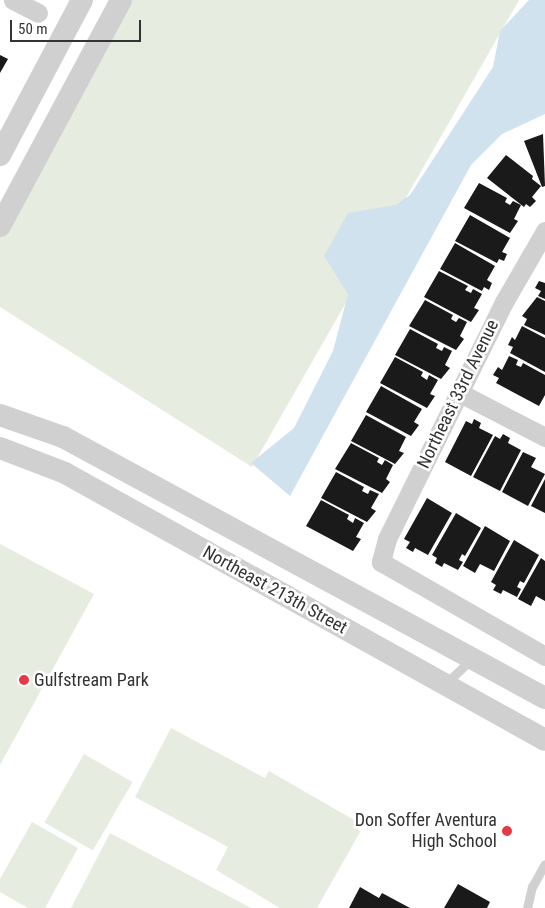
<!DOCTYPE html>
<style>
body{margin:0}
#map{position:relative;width:545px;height:908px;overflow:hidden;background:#fff;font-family:"Roboto Condensed",sans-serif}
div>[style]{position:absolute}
.green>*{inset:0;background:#e6ecdf;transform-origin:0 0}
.water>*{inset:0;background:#cfe2ee}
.building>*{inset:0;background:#1a1a1a}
.service>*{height:9px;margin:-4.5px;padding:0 4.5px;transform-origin:4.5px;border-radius:4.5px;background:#d0d0d0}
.minor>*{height:19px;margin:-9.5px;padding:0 9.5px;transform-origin:9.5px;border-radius:9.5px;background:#d0d0d0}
.tertiary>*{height:22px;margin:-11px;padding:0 11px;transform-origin:11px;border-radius:11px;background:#d0d0d0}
.dots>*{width:14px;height:14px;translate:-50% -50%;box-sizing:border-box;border:2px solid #fff;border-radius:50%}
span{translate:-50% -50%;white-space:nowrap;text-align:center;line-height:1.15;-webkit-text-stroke:5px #fff;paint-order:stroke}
.street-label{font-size:18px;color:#333}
.poi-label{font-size:18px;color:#333}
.left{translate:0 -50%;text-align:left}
.right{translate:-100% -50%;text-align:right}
.scale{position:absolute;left:10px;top:20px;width:131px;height:22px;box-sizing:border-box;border:2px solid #333;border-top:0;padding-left:6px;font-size:15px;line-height:18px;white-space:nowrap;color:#333;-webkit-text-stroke:4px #fff;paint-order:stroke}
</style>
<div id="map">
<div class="green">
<i style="clip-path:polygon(126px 0,519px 0,252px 467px,0 307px,0 228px)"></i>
<i style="clip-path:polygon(0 544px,94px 594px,0 765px)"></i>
<i style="clip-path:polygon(171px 728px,265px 778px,269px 771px,354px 820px,360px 832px,317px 908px,280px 908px,216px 870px,228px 847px,135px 797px)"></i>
<i style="left:84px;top:754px;width:56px;height:79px;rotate:30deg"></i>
<i style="clip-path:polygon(32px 822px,78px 848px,45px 908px,28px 908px,0 892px,0 879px)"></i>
<i style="clip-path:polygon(110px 833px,251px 908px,71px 908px)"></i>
</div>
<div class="water">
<i style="clip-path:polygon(529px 0,545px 0,545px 114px,502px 134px,471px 165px,290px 496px,251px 463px,294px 428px,333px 351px,348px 294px,324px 256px,348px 213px,396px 205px,410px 195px,493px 67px,500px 31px)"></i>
</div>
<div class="building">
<i style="clip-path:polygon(0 55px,8px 59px,0 73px)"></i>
<i style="clip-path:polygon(543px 134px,545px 186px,542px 187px,524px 141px)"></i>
<i style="clip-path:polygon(506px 155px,533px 176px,532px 179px,541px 186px,532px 197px,536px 201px,530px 207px,526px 204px,524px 207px,487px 178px)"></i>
<i style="clip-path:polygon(479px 183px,507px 198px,505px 202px,510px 205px,513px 201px,521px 205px,514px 219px,518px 221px,510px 233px,464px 208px)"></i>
<i style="clip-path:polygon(470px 215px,510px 238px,502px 252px,507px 254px,504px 261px,499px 259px,497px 263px,455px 241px)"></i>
<i style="clip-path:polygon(455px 243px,495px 266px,487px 280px,492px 283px,489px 290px,484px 287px,482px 291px,440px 269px)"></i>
<i style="clip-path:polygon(439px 271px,468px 286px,465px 290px,471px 293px,473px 289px,482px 294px,474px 308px,479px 310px,471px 322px,424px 297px)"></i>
<i style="clip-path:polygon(539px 281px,545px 283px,545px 299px,538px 296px,541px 291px,535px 288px)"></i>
<i style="clip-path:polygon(537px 297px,545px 301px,545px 335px,524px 325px,527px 319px,522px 316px)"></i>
<i style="clip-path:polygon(425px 300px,453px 315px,451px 319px,456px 322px,459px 318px,467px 322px,460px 336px,464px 339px,456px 350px,409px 326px)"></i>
<i style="clip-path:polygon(522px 326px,545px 338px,545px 372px,510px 353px,513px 347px,508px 345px,512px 337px,515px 340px)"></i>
<i style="clip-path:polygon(410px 329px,438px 344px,436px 348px,442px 351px,444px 347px,452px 351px,445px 365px,450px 368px,441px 379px,395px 355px)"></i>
<i style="clip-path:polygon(509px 356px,518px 360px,516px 365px,521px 367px,523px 363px,545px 375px,545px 395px,539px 406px,496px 383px,499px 378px,493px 375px,498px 367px,502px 370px)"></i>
<i style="clip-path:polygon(395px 357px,423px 372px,421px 376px,427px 380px,429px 375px,438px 380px,430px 394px,435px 396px,427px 408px,380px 383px)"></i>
<i style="clip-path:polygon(381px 386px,422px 409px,414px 422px,419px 425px,411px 436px,366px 412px)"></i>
<i style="clip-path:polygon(366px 415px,406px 437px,399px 451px,404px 453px,395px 464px,351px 441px)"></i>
<i style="clip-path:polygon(474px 419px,481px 423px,479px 428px,493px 435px,471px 476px,445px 462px,466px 421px,472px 424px)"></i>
<i style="clip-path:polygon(503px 434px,510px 438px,508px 443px,521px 450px,500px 491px,473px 477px,495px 436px,500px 439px)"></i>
<i style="clip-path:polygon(351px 443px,379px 458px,377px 462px,382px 465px,385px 460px,393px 465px,386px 479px,390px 482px,382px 493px,335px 469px)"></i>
<i style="clip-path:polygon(523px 452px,536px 458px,531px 467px,545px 474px,528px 506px,502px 492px)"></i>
<i style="clip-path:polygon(336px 472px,364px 487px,362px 491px,368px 494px,370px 490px,379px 494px,371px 508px,376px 511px,367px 522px,321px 498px)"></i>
<i style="clip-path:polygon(545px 479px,545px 513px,531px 506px)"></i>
<i style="clip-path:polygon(427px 498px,452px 513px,428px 555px,415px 548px,413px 552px,406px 548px,410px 542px,404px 539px)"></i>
<i style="clip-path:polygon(321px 500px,349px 515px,347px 519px,353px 523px,355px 518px,364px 523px,356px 537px,361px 539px,353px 551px,306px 526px)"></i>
<i style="clip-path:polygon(456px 513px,481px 528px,465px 556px,462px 554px,459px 560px,463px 562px,458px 570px,444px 563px,442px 567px,435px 563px,437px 558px,432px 555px)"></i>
<i style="clip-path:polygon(485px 526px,510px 541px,494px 571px,480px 564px,475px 573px,463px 566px)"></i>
<i style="clip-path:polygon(514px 540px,539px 555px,524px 583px,520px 581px,517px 587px,521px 589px,517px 597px,503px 590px,501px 594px,493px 590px,496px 585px,491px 582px)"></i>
<i style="clip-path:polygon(541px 558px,545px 561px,545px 601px,536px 596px,531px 606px,518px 599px)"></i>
<i style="clip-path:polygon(458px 884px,490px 902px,487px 908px,444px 908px)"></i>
<i style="clip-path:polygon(360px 887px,379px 898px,382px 893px,410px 908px,349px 908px)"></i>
</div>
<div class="service">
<i style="left:445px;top:684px;width:37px;rotate:-43deg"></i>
<i style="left:527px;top:908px;width:22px;rotate:-77deg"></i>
<i style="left:532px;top:887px;width:26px;rotate:-61deg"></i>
</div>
<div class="minor">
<i style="left:13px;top:0;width:28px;rotate:27deg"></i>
<i style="left:545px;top:231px;width:82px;rotate:120deg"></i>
<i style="left:504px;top:302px;width:264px;rotate:116.3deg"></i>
<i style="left:387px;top:539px;width:24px;rotate:105deg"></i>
<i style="left:381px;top:562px;width:189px;rotate:29.8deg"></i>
<i style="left:460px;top:393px;width:96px;rotate:27.4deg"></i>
</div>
<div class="tertiary">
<i style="left:0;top:155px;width:175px;rotate:-62.1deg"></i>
<i style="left:0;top:226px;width:256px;rotate:-61.8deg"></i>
<i style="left:0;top:415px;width:67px;rotate:19.2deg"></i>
<i style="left:63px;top:437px;width:548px;rotate:28.44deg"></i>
<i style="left:0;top:448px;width:70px;rotate:21deg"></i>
<i style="left:65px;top:473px;width:549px;rotate:29.08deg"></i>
</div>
<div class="dots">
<i style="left:24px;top:680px;background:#e63946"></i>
<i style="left:507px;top:831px;background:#e63946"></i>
</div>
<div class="street-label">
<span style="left:458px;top:394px;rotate:-64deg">Northeast 33rd Avenue</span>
<span style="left:275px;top:590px;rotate:29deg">Northeast 213th Street</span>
</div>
<div class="poi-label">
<span class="left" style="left:34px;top:680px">Gulfstream Park</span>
<span class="right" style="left:497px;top:831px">Don Soffer Aventura<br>High School</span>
</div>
<div class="scale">50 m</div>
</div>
